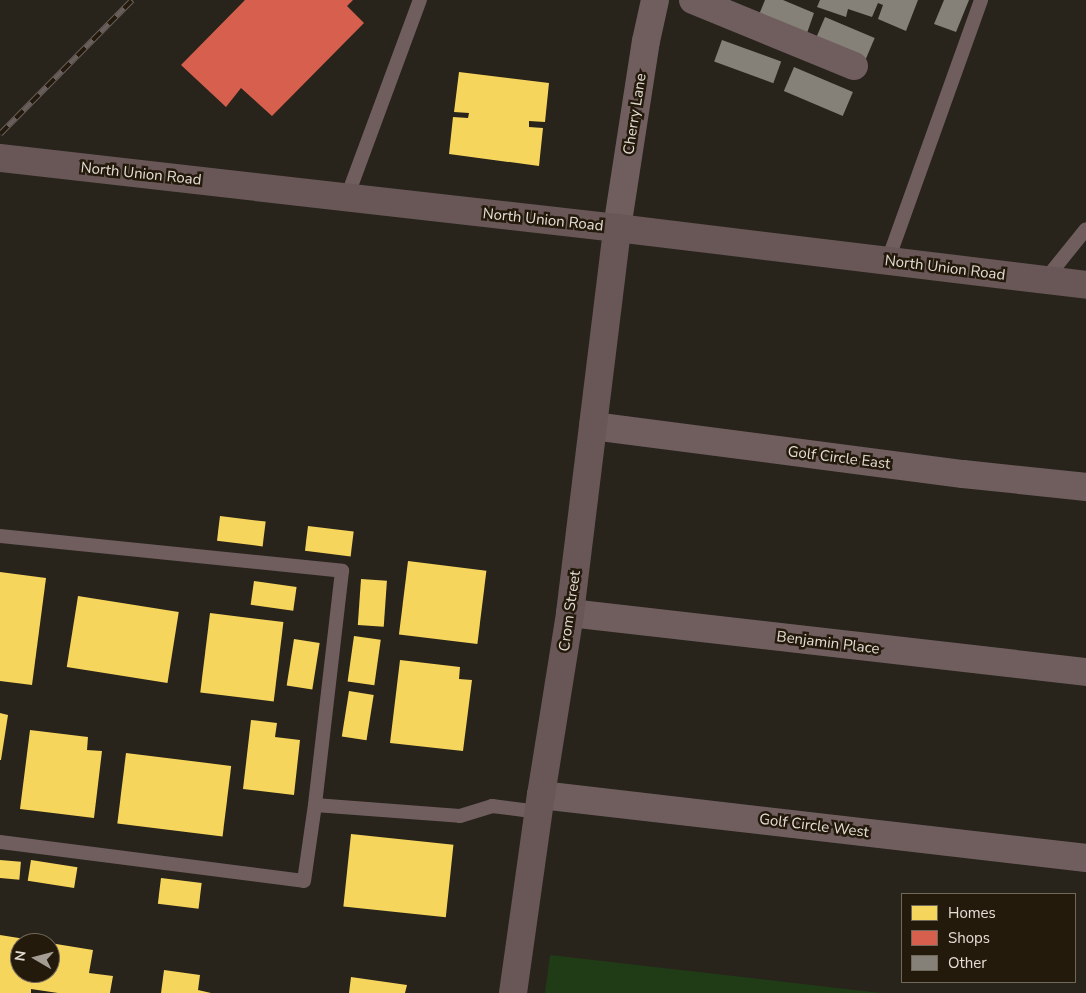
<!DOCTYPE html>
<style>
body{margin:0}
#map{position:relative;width:1086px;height:993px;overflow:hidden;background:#28231b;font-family:"Nunito Sans",sans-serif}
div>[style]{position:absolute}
.green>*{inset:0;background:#203c17}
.homes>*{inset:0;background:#f6d55c;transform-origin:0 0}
.shops>*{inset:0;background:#d6604d}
.building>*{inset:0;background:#858078;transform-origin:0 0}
.lane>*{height:14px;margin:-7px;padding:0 7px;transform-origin:7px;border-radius:7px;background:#705e5f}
.street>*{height:28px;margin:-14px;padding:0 14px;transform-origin:14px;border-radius:14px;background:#705e5f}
.secondary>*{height:28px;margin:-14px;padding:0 14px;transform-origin:14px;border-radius:14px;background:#685756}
.rail>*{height:5.5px;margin-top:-2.75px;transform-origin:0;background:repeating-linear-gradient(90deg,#241a0c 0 11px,#685e5b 0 22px);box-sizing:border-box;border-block:1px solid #685e5b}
span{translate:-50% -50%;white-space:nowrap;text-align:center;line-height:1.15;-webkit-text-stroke:5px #241a0c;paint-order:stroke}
.street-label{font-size:15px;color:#e5ded5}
.legend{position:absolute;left:901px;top:893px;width:175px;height:90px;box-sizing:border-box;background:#241a0c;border:1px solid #71685c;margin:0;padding:6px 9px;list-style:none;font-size:15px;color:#e5ded5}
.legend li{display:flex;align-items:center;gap:10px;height:25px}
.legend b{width:25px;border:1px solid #71685c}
.north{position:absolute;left:10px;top:933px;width:50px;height:50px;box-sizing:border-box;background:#241a0c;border:1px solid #71685c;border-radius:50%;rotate:278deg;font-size:14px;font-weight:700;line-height:20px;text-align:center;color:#e5ded5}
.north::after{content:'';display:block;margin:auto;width:18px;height:22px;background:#a39d94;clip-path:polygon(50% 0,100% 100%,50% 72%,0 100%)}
</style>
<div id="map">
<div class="green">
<i style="clip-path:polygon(550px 955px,872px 992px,882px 993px,545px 993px)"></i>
</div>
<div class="homes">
<i style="clip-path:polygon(459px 72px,549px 83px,545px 122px,529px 121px,529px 127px,543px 128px,539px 166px,449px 154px,453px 117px,468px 118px,469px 113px,454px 112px)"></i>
<i style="left:220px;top:516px;width:46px;height:25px;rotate:7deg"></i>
<i style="left:308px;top:526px;width:46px;height:25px;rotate:7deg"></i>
<i style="left:408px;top:561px;width:79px;height:74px;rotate:7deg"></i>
<i style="clip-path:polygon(0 572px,46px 578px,32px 685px,0 681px)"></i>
<i style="left:361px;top:579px;width:26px;height:46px;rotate:4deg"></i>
<i style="left:254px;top:581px;width:43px;height:24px;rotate:8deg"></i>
<i style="left:78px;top:596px;width:102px;height:72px;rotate:9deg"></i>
<i style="left:210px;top:613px;width:74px;height:80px;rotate:7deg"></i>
<i style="left:354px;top:636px;width:27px;height:46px;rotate:8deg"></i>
<i style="left:294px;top:639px;width:26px;height:47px;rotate:9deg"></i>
<i style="clip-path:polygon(400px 660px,460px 667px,459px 679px,472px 680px,463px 751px,390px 743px)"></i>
<i style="left:349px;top:691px;width:25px;height:46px;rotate:9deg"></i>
<i style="clip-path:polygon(0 713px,8px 715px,1px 760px,0 760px)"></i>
<i style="clip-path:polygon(251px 720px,277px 723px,275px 737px,300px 740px,294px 795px,243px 789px)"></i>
<i style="clip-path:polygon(30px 730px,88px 737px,87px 750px,102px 751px,94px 818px,20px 809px)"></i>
<i style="left:126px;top:753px;width:106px;height:71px;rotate:7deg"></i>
<i style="left:351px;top:834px;width:103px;height:73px;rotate:6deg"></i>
<i style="left:0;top:860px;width:21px;height:18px;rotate:5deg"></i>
<i style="left:31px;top:860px;width:47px;height:21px;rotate:9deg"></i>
<i style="left:161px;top:878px;width:41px;height:26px;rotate:7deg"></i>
<i style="clip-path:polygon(0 935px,44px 942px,20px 943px,20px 973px,50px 973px,50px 943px,93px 950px,89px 973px,113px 976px,110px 993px,58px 993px,31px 989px,31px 993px,0 993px)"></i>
<i style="clip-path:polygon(164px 970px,200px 975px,198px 990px,211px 993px,161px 993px)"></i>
<i style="clip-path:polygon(351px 977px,407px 985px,405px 993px,349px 993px)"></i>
</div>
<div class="shops">
<i style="clip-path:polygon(245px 0,353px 0,347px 6px,364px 23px,272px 116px,241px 88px,226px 107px,181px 65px)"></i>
</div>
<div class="building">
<i style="clip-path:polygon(765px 0,783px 0,814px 13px,806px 36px,758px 17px)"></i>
<i style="clip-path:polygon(820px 0,918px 0,906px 31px,878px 19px,883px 5px,878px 3px,872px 17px,848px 9px,846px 17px,817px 7px)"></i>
<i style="clip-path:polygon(944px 0,969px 0,956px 32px,934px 24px)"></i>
<i style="left:825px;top:17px;width:54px;height:25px;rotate:23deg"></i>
<i style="left:722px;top:40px;width:63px;height:23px;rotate:20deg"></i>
<i style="left:794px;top:67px;width:64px;height:26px;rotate:23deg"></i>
</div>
<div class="lane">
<i style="left:347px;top:197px;width:210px;rotate:-69.7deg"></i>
<i style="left:888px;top:260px;width:276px;rotate:-70.3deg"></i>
<i style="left:1045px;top:280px;width:65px;rotate:-51.2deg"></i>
<i style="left:0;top:536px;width:344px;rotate:5.8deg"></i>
<i style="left:342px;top:571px;width:236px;rotate:96.6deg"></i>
<i style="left:0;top:842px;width:306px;rotate:7.3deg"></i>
<i style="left:304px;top:881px;width:77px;rotate:-81.8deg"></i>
<i style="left:315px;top:805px;width:145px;rotate:4.3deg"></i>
<i style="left:460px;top:816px;width:34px;rotate:-17deg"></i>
<i style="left:492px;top:806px;width:47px;rotate:7.3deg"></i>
</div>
<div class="street">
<i style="left:693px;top:0;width:174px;rotate:22.3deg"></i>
<i style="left:617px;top:228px;width:189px;rotate:-81.2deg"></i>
<i style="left:646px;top:41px;width:42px;rotate:-77.6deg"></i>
<i style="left:593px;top:426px;width:373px;rotate:7.4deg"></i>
<i style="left:963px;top:474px;width:124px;rotate:6deg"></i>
<i style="left:570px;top:613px;width:519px;rotate:6.52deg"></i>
<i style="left:541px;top:795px;width:549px;rotate:6.59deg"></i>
</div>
<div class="secondary">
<i style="left:0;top:158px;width:621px;rotate:6.47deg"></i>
<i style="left:617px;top:228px;width:472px;rotate:6.9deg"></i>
<i style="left:513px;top:993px;width:200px;rotate:-82deg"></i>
<i style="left:541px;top:795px;width:184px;rotate:-80.9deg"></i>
<i style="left:570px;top:613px;width:388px;rotate:-83deg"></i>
</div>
<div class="rail">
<i style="left:0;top:134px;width:188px;rotate:-45.4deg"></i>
</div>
<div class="street-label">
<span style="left:635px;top:114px;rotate:-81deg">Cherry Lane</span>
<span style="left:141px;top:174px;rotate:6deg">North Union Road</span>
<span style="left:543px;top:220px;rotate:6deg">North Union Road</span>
<span style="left:945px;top:268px;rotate:7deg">North Union Road</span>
<span style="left:839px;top:458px;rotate:7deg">Golf Circle East</span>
<span style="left:570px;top:611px;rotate:-82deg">Crom Street</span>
<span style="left:828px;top:643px;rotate:7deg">Benjamin Place</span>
<span style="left:814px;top:826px;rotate:7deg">Golf Circle West</span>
</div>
<ul class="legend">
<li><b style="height:14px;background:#f6d55c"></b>Homes</li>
<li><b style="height:14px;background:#d6604d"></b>Shops</li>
<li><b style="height:14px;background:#858078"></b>Other</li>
</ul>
<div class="north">N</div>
</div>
